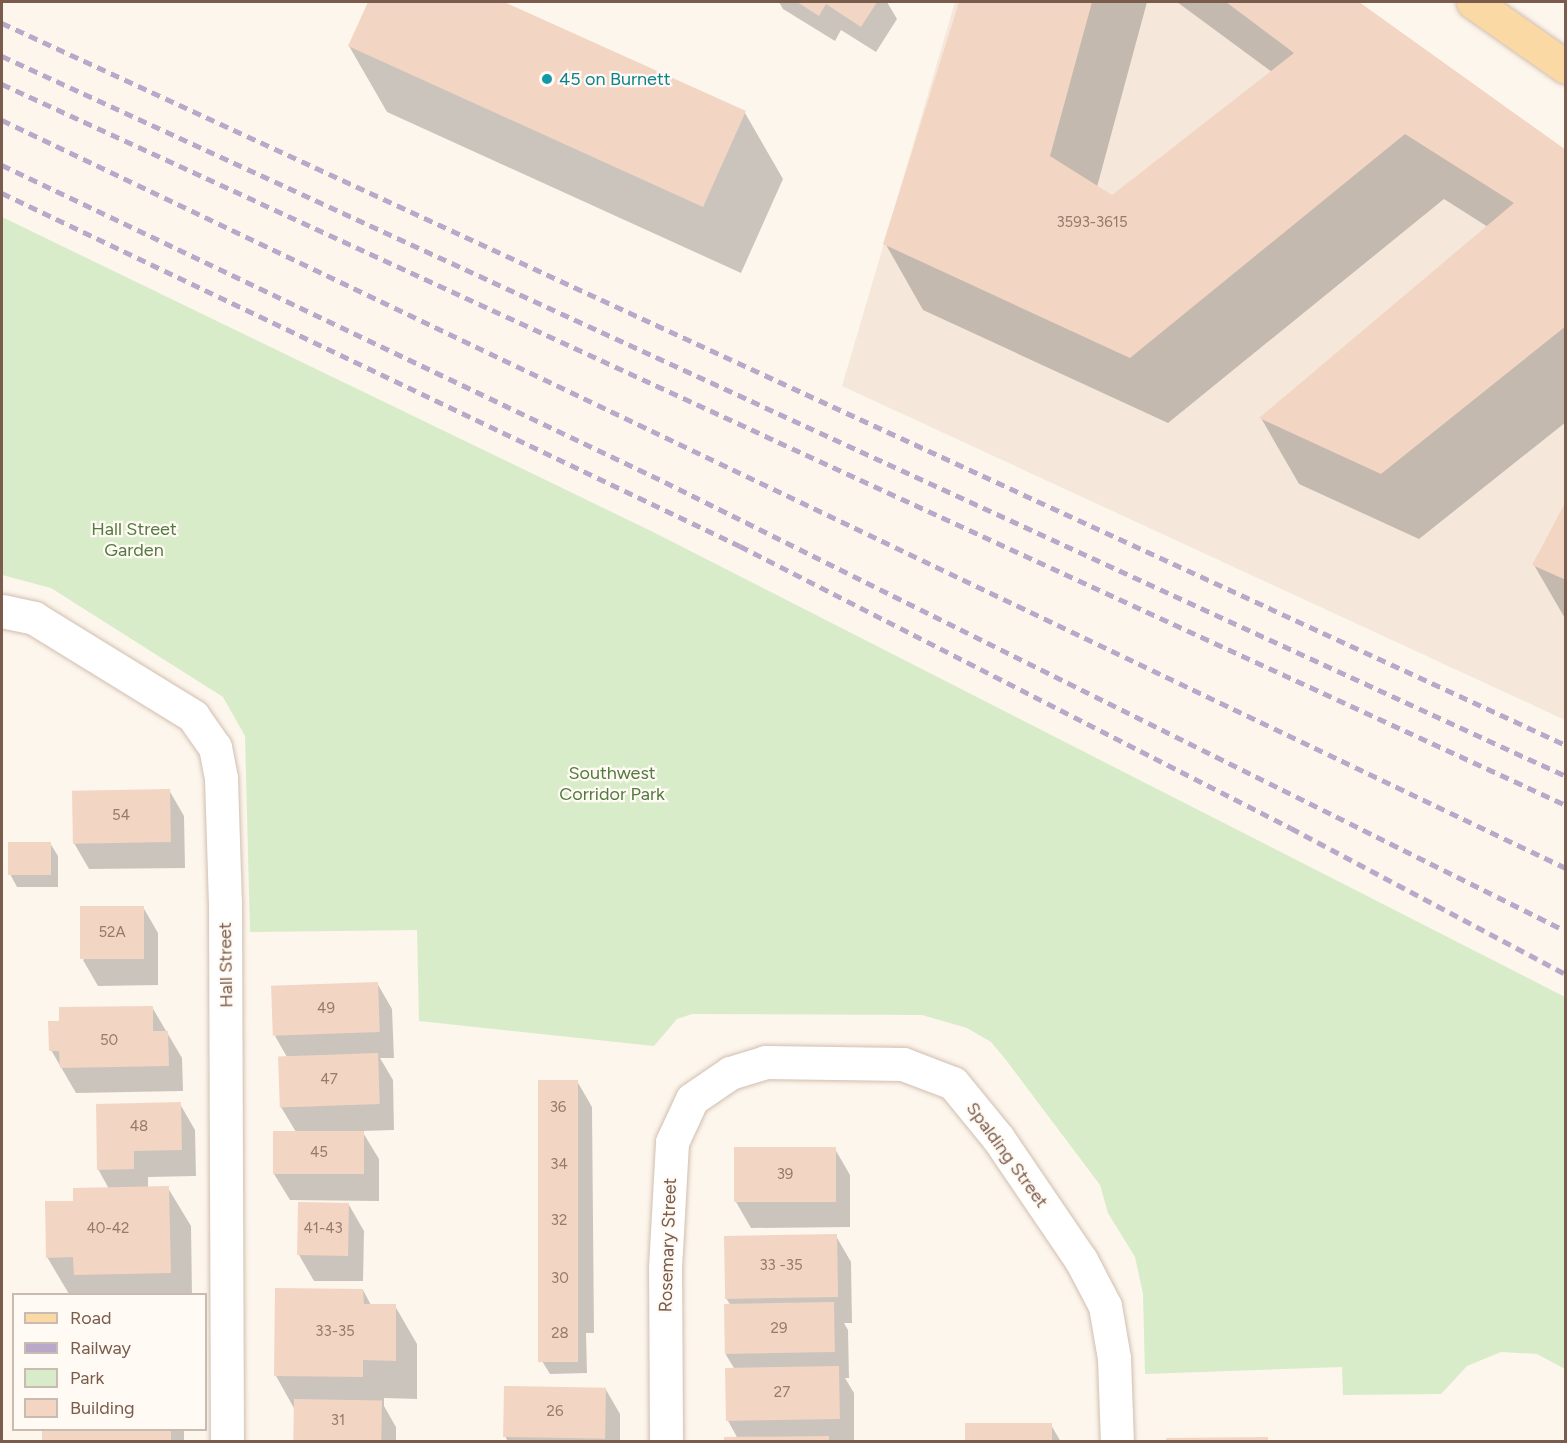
<!DOCTYPE html>
<style>
body{margin:0}
#map{position:relative;width:1567px;height:1443px;overflow:hidden;background:#fdf6ec;font-family:Figtree,sans-serif}
div>[style]{position:absolute}
.residential>*{inset:0;background:#f5e8da}
.green>*{inset:0;background:#d8ecc9}
.shadow>*{inset:0;background:#0003;transform-origin:0 0}
.building>*{inset:0;background:#f3d5c3;transform-origin:0 0}
.roads{filter:drop-shadow(0 0 2px #d1beb0) drop-shadow(0 0 2px #d1beb0)}
.minor>*{height:33px;margin:-16.5px;padding:0 16.5px;transform-origin:16.5px;border-radius:16.5px;background:#fff}
.major>*{height:33px;margin:-16.5px;padding:0 16.5px;transform-origin:16.5px;border-radius:16.5px;background:#fbd9a5}
.rail>*{height:4.5px;margin-top:-2.25px;transform-origin:0;background:repeating-linear-gradient(90deg,#b9a8c9 0 9px,transparent 0 15px)}
.dots>*{width:16px;height:16px;translate:-50% -50%;box-sizing:border-box;border:3px solid #fffaf3;border-radius:50%}
span{translate:-50% -50%;white-space:nowrap;text-align:center;line-height:1.15;-webkit-text-stroke:4.5px #fffaf3;paint-order:stroke}
.number-label{font-size:15px;color:#987a6a}
.number-label span{-webkit-text-stroke-width:0}
.culture-label{font-size:18px;color:#0d838f}
.left{translate:0 -50%;text-align:left}
.park-label{font-size:18px;color:#537a41}
.street-label{font-size:18px;color:#7a5c4d}
.frame{position:absolute;inset:0;border:3px solid #7a5c4d;pointer-events:none}
.legend{position:absolute;left:12px;top:1293px;width:195px;height:138px;box-sizing:border-box;background:#fffaf3;border:2px solid #cabbb1;margin:0;padding:8px 10px;list-style:none;font-size:18px;color:#7a5c4d}
.legend li{display:flex;align-items:center;gap:12px;height:30px}
.legend b{width:30px;border:2px solid #cabbb1}
</style>
<div id="map">
<div class="residential">
<i style="clip-path:polygon(955px 2px,1359px 2px,1565px 155px,1565px 720px,842px 386px)"></i>
</div>
<div class="green">
<i style="clip-path:polygon(2px 217px,653px 532px,1565px 997px,1565px 1369px,1537px 1354px,1501px 1352px,1467px 1366px,1441px 1394px,1343px 1395px,1342px 1367px,1145px 1374px,1143px 1294px,1135px 1257px,1108px 1213px,1100px 1185px,1006px 1060px,991px 1042px,967px 1028px,922px 1015px,692px 1014px,677px 1019px,654px 1046px,419px 1021px,417px 930px,250px 932px,245px 736px,223px 697px,51px 588px,2px 575px)"></i>
</div>
<div class="shadow">
<i style="clip-path:polygon(369px 2px,500px 2px,745px 113px,783px 179px,741px 273px,387px 112px,349px 46px)"></i>
<i style="clip-path:polygon(779px 2px,887px 2px,897px 19px,876px 52px,841px 30px,835px 41px,783px 9px)"></i>
<i style="clip-path:polygon(960px 2px,1147px 2px,1097px 187px,1112px 197px,1272px 72px,1177px 2px,1356px 2px,1566px 152px,1566px 422px,1419px 539px,1299px 484px,1261px 418px,1488px 227px,1444px 199px,1168px 423px,923px 310px,885px 243px)"></i>
<i style="clip-path:polygon(1566px 503px,1566px 620px,1534px 565px)"></i>
<i style="clip-path:polygon(169px 790px,184px 816px,185px 868px,89px 869px,74px 843px)"></i>
<i style="clip-path:polygon(50px 843px,58px 856px,58px 887px,17px 887px,10px 874px)"></i>
<i style="clip-path:polygon(143px 907px,158px 933px,158px 985px,98px 986px,83px 960px)"></i>
<i style="clip-path:polygon(377px 983px,392px 1009px,394px 1058px,380px 1058px,393px 1080px,394px 1130px,362px 1131px,379px 1159px,379px 1201px,290px 1200px,274px 1174px,296px 1132px,281px 1107px,287px 1057px,275px 1036px)"></i>
<i style="clip-path:polygon(152px 1007px,182px 1058px,183px 1091px,76px 1093px,51px 1050px)"></i>
<i style="clip-path:polygon(577px 1081px,592px 1107px,594px 1333px,586px 1333px,587px 1373px,550px 1374px,542px 1361px)"></i>
<i style="clip-path:polygon(180px 1104px,195px 1130px,196px 1176px,148px 1177px,148px 1188px,168px 1188px,191px 1226px,192px 1294px,69px 1294px,47px 1257px,75px 1202px,109px 1189px,98px 1169px)"></i>
<i style="clip-path:polygon(835px 1149px,850px 1175px,850px 1227px,751px 1228px,736px 1202px)"></i>
<i style="clip-path:polygon(349px 1205px,364px 1231px,363px 1281px,314px 1281px,299px 1255px)"></i>
<i style="clip-path:polygon(836px 1236px,851px 1262px,852px 1323px,844px 1323px,848px 1330px,849px 1378px,845px 1378px,854px 1393px,854px 1442px,726px 1442px,738px 1439px,727px 1419px,734px 1368px,726px 1355px,731px 1306px,726px 1298px)"></i>
<i style="clip-path:polygon(363px 1290px,371px 1305px,395px 1306px,417px 1344px,417px 1399px,384px 1398px,384px 1406px,396px 1427px,396px 1442px,295px 1442px,295px 1410px,276px 1376px)"></i>
<i style="clip-path:polygon(605px 1388px,620px 1414px,620px 1442px,508px 1442px,505px 1436px)"></i>
<i style="clip-path:polygon(1051px 1425px,1061px 1442px,966px 1442px)"></i>
<i style="left:44px;top:1430px;width:140px;height:12px"></i>
</div>
<div class="building">
<i style="clip-path:polygon(368px 2px,504px 2px,746px 111px,703px 207px,348px 46px)"></i>
<i style="clip-path:polygon(797px 2px,877px 2px,861px 27px,826px 4px,819px 16px)"></i>
<i style="clip-path:polygon(959px 2px,1092px 2px,1050px 156px,1112px 195px,1294px 53px,1226px 2px,1359px 2px,1566px 150px,1566px 326px,1381px 474px,1259px 418px,1514px 203px,1405px 134px,1130px 358px,883px 244px)"></i>
<i style="clip-path:polygon(1566px 501px,1566px 580px,1532px 565px)"></i>
<i style="left:170px;top:789px;width:53px;height:98px;rotate:89deg"></i>
<i style="left:8px;top:842px;width:43px;height:33px"></i>
<i style="left:144px;top:906px;width:53px;height:64px;rotate:90deg"></i>
<i style="left:378px;top:982px;width:50px;height:107px;rotate:88deg"></i>
<i style="clip-path:polygon(153px 1006px,153px 1031px,168px 1031px,169px 1066px,60px 1068px,59px 1051px,49px 1051px,48px 1021px,59px 1021px,59px 1007px)"></i>
<i style="left:378px;top:1053px;width:51px;height:100px;rotate:88deg"></i>
<i style="left:538px;top:1080px;width:40px;height:282px"></i>
<i style="clip-path:polygon(181px 1102px,182px 1150px,134px 1151px,134px 1169px,97px 1170px,96px 1104px)"></i>
<i style="left:273px;top:1131px;width:91px;height:43px"></i>
<i style="left:734px;top:1147px;width:102px;height:55px"></i>
<i style="clip-path:polygon(169px 1186px,171px 1273px,74px 1275px,73px 1257px,46px 1258px,45px 1201px,73px 1201px,73px 1188px)"></i>
<i style="left:298px;top:1202px;width:51px;height:53px;rotate:1deg"></i>
<i style="left:837px;top:1234px;width:63px;height:113px;rotate:89deg"></i>
<i style="clip-path:polygon(275px 1288px,363px 1289px,364px 1304px,396px 1304px,396px 1361px,363px 1360px,363px 1377px,274px 1376px)"></i>
<i style="left:834px;top:1302px;width:50px;height:110px;rotate:89deg"></i>
<i style="left:839px;top:1366px;width:53px;height:114px;rotate:89deg"></i>
<i style="left:504px;top:1386px;width:102px;height:51px;rotate:1deg"></i>
<i style="left:294px;top:1399px;width:88px;height:43px;rotate:1deg"></i>
<i style="left:1052px;top:1423px;width:19px;height:87px;rotate:90deg"></i>
<i style="left:42px;top:1430px;width:129px;height:12px"></i>
<i style="clip-path:polygon(829px 1436px,829px 1442px,724px 1442px,724px 1437px)"></i>
<i style="clip-path:polygon(1268px 1437px,1268px 1442px,1166px 1442px,1166px 1438px)"></i>
</div>
<div class="roads">
<div class="minor">
<i style="left:2px;top:611px;width:33px;rotate:12deg"></i>
<i style="left:34px;top:618px;width:187px;rotate:31.6deg"></i>
<i style="left:193px;top:716px;width:38px;rotate:55deg"></i>
<i style="left:215px;top:747px;width:32px;rotate:79deg"></i>
<i style="left:221px;top:778px;width:124px;rotate:88.2deg"></i>
<i style="left:225px;top:902px;width:540px;rotate:89.79deg"></i>
<i style="left:666px;top:1442px;width:174px;rotate:-90.3deg"></i>
<i style="left:665px;top:1268px;width:126px;rotate:-86.8deg"></i>
<i style="left:672px;top:1142px;width:47px;rotate:-65.1deg"></i>
<i style="left:692px;top:1099px;width:46px;rotate:-34.4deg"></i>
<i style="left:730px;top:1073px;width:37px;rotate:-17deg"></i>
<i style="left:765px;top:1062px;width:138px;rotate:0.8deg"></i>
<i style="left:903px;top:1064px;width:53px;rotate:20.8deg"></i>
<i style="left:953px;top:1083px;width:71px;rotate:50.7deg"></i>
<i style="left:998px;top:1138px;width:148px;rotate:55.8deg"></i>
<i style="left:1081px;top:1260px;width:52px;rotate:62.4deg"></i>
<i style="left:1105px;top:1306px;width:53px;rotate:80.2deg"></i>
<i style="left:1114px;top:1358px;width:84px;rotate:88deg"></i>
</div>
<div class="major">
<i style="left:1473px;top:2px;width:113px;rotate:35deg"></i>
</div>
</div>
<div class="rail">
<i style="left:2px;top:23px;width:1723px;rotate:24.78deg"></i>
<i style="left:2px;top:56px;width:1722px;rotate:24.72deg"></i>
<i style="left:2px;top:84px;width:1722px;rotate:24.75deg"></i>
<i style="left:2px;top:120px;width:1734px;rotate:25.56deg"></i>
<i style="left:2px;top:165px;width:735px;rotate:25.55deg"></i>
<i style="left:665px;top:482px;width:1007px;rotate:26.49deg"></i>
<i style="left:2px;top:193px;width:818px;rotate:25.56deg"></i>
<i style="left:740px;top:546px;width:619px;rotate:27.1deg"></i>
<i style="left:1291px;top:828px;width:311px;rotate:28deg"></i>
</div>
<div class="dots">
<i style="left:547px;top:79px;background:#0f9aa8"></i>
</div>
<div class="number-label">
<span style="left:1092px;top:223px">3593-3615</span>
<span style="left:121px;top:816px">54</span>
<span style="left:112px;top:933px">52A</span>
<span style="left:326px;top:1009px">49</span>
<span style="left:109px;top:1041px">50</span>
<span style="left:329px;top:1080px">47</span>
<span style="left:558px;top:1108px">36</span>
<span style="left:139px;top:1127px">48</span>
<span style="left:319px;top:1153px">45</span>
<span style="left:559px;top:1165px">34</span>
<span style="left:785px;top:1175px">39</span>
<span style="left:559px;top:1221px">32</span>
<span style="left:108px;top:1229px">40-42</span>
<span style="left:323px;top:1229px">41-43</span>
<span style="left:781px;top:1266px">33 -35</span>
<span style="left:560px;top:1279px">30</span>
<span style="left:779px;top:1329px">29</span>
<span style="left:335px;top:1332px">33-35</span>
<span style="left:560px;top:1334px">28</span>
<span style="left:782px;top:1393px">27</span>
<span style="left:555px;top:1412px">26</span>
<span style="left:338px;top:1421px">31</span>
</div>
<div class="culture-label">
<span class="left" style="left:559px;top:79px">45 on Burnett</span>
</div>
<div class="park-label">
<span style="left:134px;top:540px">Hall Street<br>Garden</span>
<span style="left:612px;top:784px">Southwest<br>Corridor Park</span>
</div>
<div class="street-label">
<span style="left:226px;top:965px;rotate:-91deg">Hall Street</span>
<span style="left:1007px;top:1155px;rotate:54deg">Spalding Street</span>
<span style="left:668px;top:1245px;rotate:-88deg">Rosemary Street</span>
</div>
<div class="frame"></div>
<ul class="legend">
<li><b style="height:8px;background:#fbd9a5"></b>Road</li>
<li><b style="height:8px;background:#b9a8c9"></b>Railway</li>
<li><b style="height:16px;background:#d8ecc9"></b>Park</li>
<li><b style="height:16px;background:#f3d5c3"></b>Building</li>
</ul>
</div>
